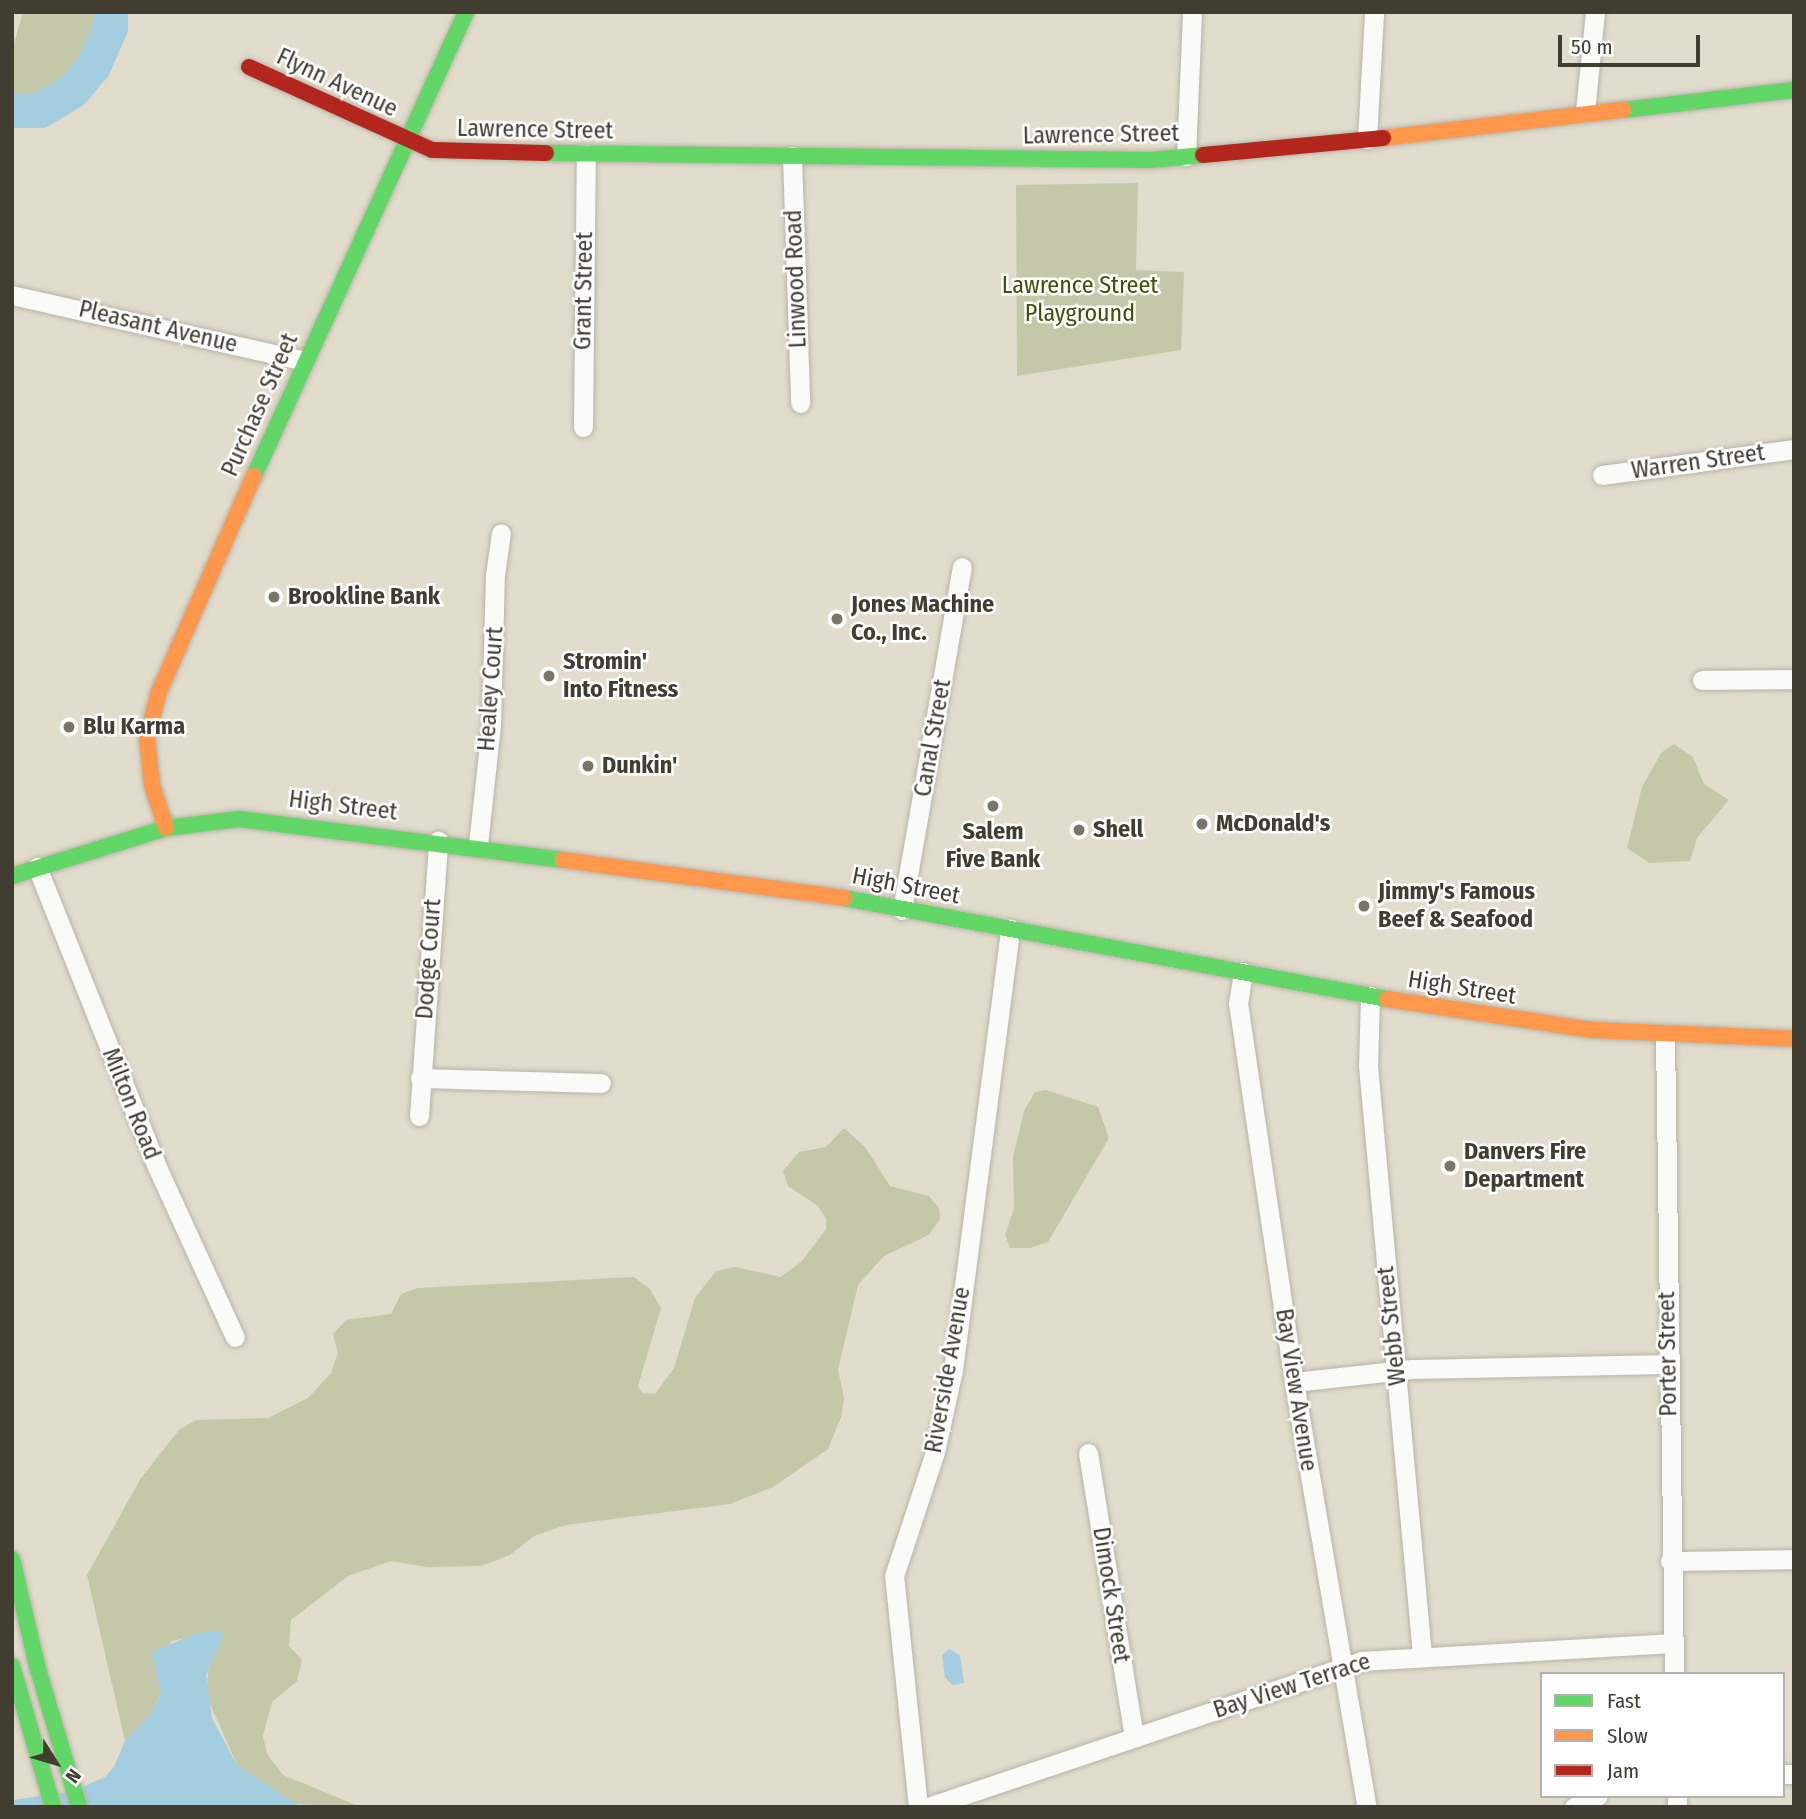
<!DOCTYPE html>
<style>
body{margin:0}
#map{position:relative;width:1806px;height:1819px;overflow:hidden;background:#e1dccc;font-family:"Fira Sans Condensed",sans-serif}
div>[style]{position:absolute}
.green>*{inset:0;background:#c4c8a8}
.water>*{inset:0;background:#a4cee0}
.river>*{height:35px;margin:-17.5px;padding:0 17.5px;transform-origin:17.5px;border-radius:17.5px;background:#a4cee0}
.roads{filter:drop-shadow(0 0 2px #b7b3a7) drop-shadow(0 0 2px #b7b3a7)}
.street>*{height:19px;margin:-9.5px;padding:0 9.5px;transform-origin:9.5px;border-radius:9.5px;background:#fafaf7}
.fast>*{height:16px;margin:-8px;padding:0 8px;transform-origin:8px;border-radius:8px;background:#63d668}
.slow>*{height:16px;margin:-8px;padding:0 8px;transform-origin:8px;border-radius:8px;background:#ff974d}
.jam>*{height:16px;margin:-8px;padding:0 8px;transform-origin:8px;border-radius:8px;background:#b3261e}
.dots>*{width:19px;height:19px;translate:-50% -50%;box-sizing:border-box;border:4px solid #fff;border-radius:50%}
span{translate:-50% -50%;white-space:nowrap;text-align:center;line-height:1.15;-webkit-text-stroke:5px #fff;paint-order:stroke}
.street-label{font-size:24px;color:#413d31}
.park-label{font-size:24px;color:#444d09}
.poi-label{font-size:24px;color:#413d31;font-weight:700}
.left{translate:0 -50%;text-align:left}
.frame{position:absolute;inset:0;border:14px solid #413d31;pointer-events:none}
.legend{position:absolute;left:1540px;top:1672px;width:245px;height:126px;box-sizing:border-box;background:#fff;border:2px solid #b3b1ad;margin:0;padding:9px 12px;list-style:none;font-size:21px;color:#413d31}
.legend li{display:flex;align-items:center;gap:14px;height:35px}
.legend b{width:35px;border:2px solid #b3b1ad}
.north{position:absolute;left:21px;top:1728px;width:70px;height:70px;-webkit-text-stroke:5px #fff;paint-order:stroke;rotate:127deg;font-size:19px;font-weight:700;line-height:28px;text-align:center;color:#413d31}
.north::after{content:'';display:block;margin:auto;width:24px;height:32px;background:#413d31;clip-path:polygon(50% 0,100% 100%,50% 72%,0 100%)}
.scale{position:absolute;left:1558px;top:35px;width:142px;height:32px;box-sizing:border-box;border:4px solid #413d31;border-top:0;padding-left:9px;font-size:21px;line-height:24px;white-space:nowrap;color:#413d31;-webkit-text-stroke:5px #fff;paint-order:stroke}
</style>
<div id="map">
<div class="green">
<i style="clip-path:polygon(23px 12px,122px 12px,109px 59px,85px 93px,49px 118px,14px 128px,12px 51px)"></i>
<i style="clip-path:polygon(1138px 183px,1136px 270px,1184px 272px,1181px 350px,1017px 376px,1016px 185px)"></i>
<i style="clip-path:polygon(1674px 744px,1693px 757px,1704px 784px,1729px 800px,1697px 838px,1690px 861px,1649px 863px,1627px 848px,1642px 787px,1661px 753px)"></i>
<i style="clip-path:polygon(1046px 1090px,1098px 1107px,1109px 1138px,1048px 1242px,1030px 1248px,1010px 1248px,1005px 1235px,1014px 1209px,1013px 1157px,1024px 1111px,1035px 1092px)"></i>
<i style="clip-path:polygon(844px 1128px,865px 1147px,890px 1186px,929px 1196px,939px 1208px,940px 1219px,929px 1235px,884px 1256px,858px 1285px,838px 1370px,844px 1398px,841px 1417px,828px 1449px,773px 1487px,730px 1504px,566px 1525px,534px 1536px,510px 1555px,481px 1566px,428px 1567px,391px 1561px,348px 1576px,291px 1620px,289px 1646px,302px 1660px,297px 1681px,272px 1702px,263px 1736px,267px 1754px,283px 1775px,361px 1807px,291px 1804px,237px 1765px,206px 1695px,209px 1663px,224px 1631px,172px 1641px,156px 1665px,161px 1694px,149px 1716px,125px 1741px,87px 1575px,141px 1478px,179px 1430px,196px 1420px,268px 1418px,308px 1398px,331px 1373px,338px 1353px,333px 1334px,346px 1320px,391px 1314px,401px 1294px,418px 1288px,634px 1277px,650px 1289px,661px 1308px,638px 1386px,642px 1393px,655px 1394px,674px 1368px,695px 1298px,716px 1271px,735px 1267px,781px 1277px,802px 1261px,826px 1229px,826px 1218px,817px 1205px,788px 1186px,783px 1171px,799px 1152px,826px 1147px)"></i>
</div>
<div class="water">
<i style="clip-path:polygon(225px 1631px,206px 1675px,212px 1718px,237px 1765px,301px 1807px,12px 1807px,12px 1800px,71px 1792px,105px 1777px,114px 1767px,125px 1741px,149px 1716px,161px 1694px,151px 1652px,198px 1633px)"></i>
<i style="clip-path:polygon(949px 1649px,960px 1655px,964px 1683px,952px 1685px,945px 1677px,942px 1655px)"></i>
</div>
<div class="river">
<i style="left:12px;top:110px;width:28px"></i>
<i style="left:40px;top:110px;width:37px;rotate:-31deg"></i>
<i style="left:72px;top:91px;width:33px;rotate:-50deg"></i>
<i style="left:93px;top:66px;width:43px;rotate:-66.4deg"></i>
<i style="left:110px;top:27px;width:15px;rotate:-90deg"></i>
</div>
<div class="roads">
<div class="street">
<i style="left:1585px;top:112px;width:100px;rotate:-84.3deg"></i>
<i style="left:1367px;top:139px;width:127px;rotate:-86.8deg"></i>
<i style="left:792px;top:156px;width:247px;rotate:88.1deg"></i>
<i style="left:1186px;top:156px;width:144px;rotate:-87.6deg"></i>
<i style="left:12px;top:295px;width:299px;rotate:12.7deg"></i>
<i style="left:583px;top:427px;width:273px;rotate:-89.4deg"></i>
<i style="left:1602px;top:475px;width:194px;rotate:-7.7deg"></i>
<i style="left:1702px;top:680px;width:92px;rotate:-0.6deg"></i>
<i style="left:478px;top:845px;width:121px;rotate:-83.8deg"></i>
<i style="left:491px;top:725px;width:150px;rotate:-88.5deg"></i>
<i style="left:495px;top:575px;width:42px;rotate:-81.9deg"></i>
<i style="left:37px;top:867px;width:323px;rotate:68.2deg"></i>
<i style="left:157px;top:1167px;width:187px;rotate:65.4deg"></i>
<i style="left:902px;top:910px;width:348px;rotate:-80.1deg"></i>
<i style="left:1243px;top:972px;width:31px;rotate:99deg"></i>
<i style="left:1238px;top:1003px;width:383px;rotate:81.6deg"></i>
<i style="left:1294px;top:1382px;width:431px;rotate:80.3deg"></i>
<i style="left:1370px;top:996px;width:70px;rotate:91.6deg"></i>
<i style="left:1368px;top:1066px;width:591px;rotate:84.76deg"></i>
<i style="left:1665px;top:1034px;width:640px;rotate:89.19deg"></i>
<i style="left:420px;top:1078px;width:181px;rotate:1.6deg"></i>
<i style="left:419px;top:1116px;width:276px;rotate:-86deg"></i>
<i style="left:1294px;top:1382px;width:119px;rotate:-6.3deg"></i>
<i style="left:1412px;top:1369px;width:256px;rotate:-1.1deg"></i>
<i style="left:1088px;top:1453px;width:288px;rotate:80.8deg"></i>
<i style="left:1670px;top:1561px;width:124px;rotate:-0.9deg"></i>
<i style="left:1783px;top:1774px;width:11px"></i>
<i style="left:918px;top:1807px;width:232px;rotate:-95.9deg"></i>
<i style="left:894px;top:1576px;width:131px;rotate:-71.7deg"></i>
<i style="left:935px;top:1452px;width:84px;rotate:-77.6deg"></i>
<i style="left:953px;top:1370px;width:445px;rotate:-82.6deg"></i>
<i style="left:928px;top:1807px;width:457px;rotate:-18.6deg"></i>
<i style="left:1361px;top:1661px;width:312px;rotate:-3.3deg"></i>
<i style="left:1574px;top:1807px;width:26px;rotate:-25deg"></i>
<i style="left:1677px;top:1807px;width:11px;rotate:-90deg"></i>
</div>
<div class="fast">
<i style="left:1623px;top:110px;width:172px;rotate:-6.7deg"></i>
<i style="left:546px;top:153px;width:605px;rotate:0.66deg"></i>
<i style="left:1151px;top:160px;width:52px;rotate:-5.5deg"></i>
<i style="left:254px;top:476px;width:510px;rotate:-65.44deg"></i>
<i style="left:12px;top:876px;width:161px;rotate:-17.3deg"></i>
<i style="left:166px;top:828px;width:74px;rotate:-7deg"></i>
<i style="left:239px;top:819px;width:327px;rotate:7.2deg"></i>
<i style="left:844px;top:898px;width:552px;rotate:10.54deg"></i>
<i style="left:12px;top:1559px;width:110px;rotate:76.8deg"></i>
<i style="left:37px;top:1666px;width:147px;rotate:73.4deg"></i>
<i style="left:12px;top:1666px;width:147px;rotate:73.8deg"></i>
</div>
<div class="slow">
<i style="left:1383px;top:138px;width:242px;rotate:-6.7deg"></i>
<i style="left:166px;top:828px;width:45px;rotate:-108deg"></i>
<i style="left:152px;top:785px;width:48px;rotate:-95.9deg"></i>
<i style="left:147px;top:737px;width:47px;rotate:-75.1deg"></i>
<i style="left:159px;top:692px;width:236px;rotate:-66.3deg"></i>
<i style="left:563px;top:860px;width:284px;rotate:7.7deg"></i>
<i style="left:1387px;top:999px;width:206px;rotate:8.6deg"></i>
<i style="left:1591px;top:1030px;width:203px;rotate:2.5deg"></i>
</div>
<div class="jam">
<i style="left:249px;top:67px;width:201px;rotate:24.4deg"></i>
<i style="left:432px;top:150px;width:114px;rotate:1.5deg"></i>
<i style="left:1203px;top:155px;width:181px;rotate:-5.4deg"></i>
</div>
</div>
<div class="dots">
<i style="left:274px;top:597px;background:#797567"></i>
<i style="left:837px;top:619px;background:#797567"></i>
<i style="left:549px;top:676px;background:#797567"></i>
<i style="left:69px;top:727px;background:#797567"></i>
<i style="left:588px;top:766px;background:#797567"></i>
<i style="left:993px;top:806px;background:#797567"></i>
<i style="left:1202px;top:824px;background:#797567"></i>
<i style="left:1079px;top:830px;background:#797567"></i>
<i style="left:1364px;top:906px;background:#797567"></i>
<i style="left:1450px;top:1166px;background:#797567"></i>
</div>
<div class="street-label">
<span style="left:337px;top:83px;rotate:25deg">Flynn Avenue</span>
<span style="left:535px;top:130px;rotate:1deg">Lawrence Street</span>
<span style="left:1101px;top:135px;rotate:-1deg">Lawrence Street</span>
<span style="left:796px;top:279px;rotate:-92deg">Linwood Road</span>
<span style="left:584px;top:291px;rotate:-89deg">Grant Street</span>
<span style="left:158px;top:327px;rotate:13deg">Pleasant Avenue</span>
<span style="left:260px;top:405px;rotate:-66deg">Purchase Street</span>
<span style="left:1698px;top:462px;rotate:-8deg">Warren Street</span>
<span style="left:491px;top:689px;rotate:-86deg">Healey Court</span>
<span style="left:933px;top:738px;rotate:-80deg">Canal Street</span>
<span style="left:343px;top:806px;rotate:7deg">High Street</span>
<span style="left:906px;top:886px;rotate:11deg">High Street</span>
<span style="left:429px;top:959px;rotate:-86deg">Dodge Court</span>
<span style="left:1462px;top:988px;rotate:9deg">High Street</span>
<span style="left:131px;top:1104px;rotate:68deg">Milton Road</span>
<span style="left:1392px;top:1326px;rotate:-96deg">Webb Street</span>
<span style="left:1668px;top:1354px;rotate:-91deg">Porter Street</span>
<span style="left:948px;top:1370px;rotate:-80deg">Riverside Avenue</span>
<span style="left:1296px;top:1390px;rotate:81deg">Bay View Avenue</span>
<span style="left:1111px;top:1595px;rotate:81deg">Dimock Street</span>
<span style="left:1292px;top:1686px;rotate:-18deg">Bay View Terrace</span>
</div>
<div class="park-label">
<span style="left:1080px;top:300px">Lawrence Street<br>Playground</span>
</div>
<div class="poi-label">
<span class="left" style="left:288px;top:597px">Brookline Bank</span>
<span class="left" style="left:851px;top:619px">Jones Machine<br>Co., Inc.</span>
<span class="left" style="left:563px;top:676px">Stromin'<br>Into Fitness</span>
<span class="left" style="left:83px;top:727px">Blu Karma</span>
<span class="left" style="left:602px;top:766px">Dunkin'</span>
<span class="left" style="left:1216px;top:824px">McDonald's</span>
<span class="left" style="left:1093px;top:830px">Shell</span>
<span style="left:993px;top:846px">Salem<br>Five Bank</span>
<span class="left" style="left:1378px;top:906px">Jimmy's Famous<br>Beef &amp; Seafood</span>
<span class="left" style="left:1464px;top:1166px">Danvers Fire<br>Department</span>
</div>
<div class="frame"></div>
<ul class="legend">
<li><b style="height:9px;background:#63d668"></b>Fast</li>
<li><b style="height:9px;background:#ff974d"></b>Slow</li>
<li><b style="height:9px;background:#b3261e"></b>Jam</li>
</ul>
<div class="north">N</div>
<div class="scale">50 m</div>
</div>
